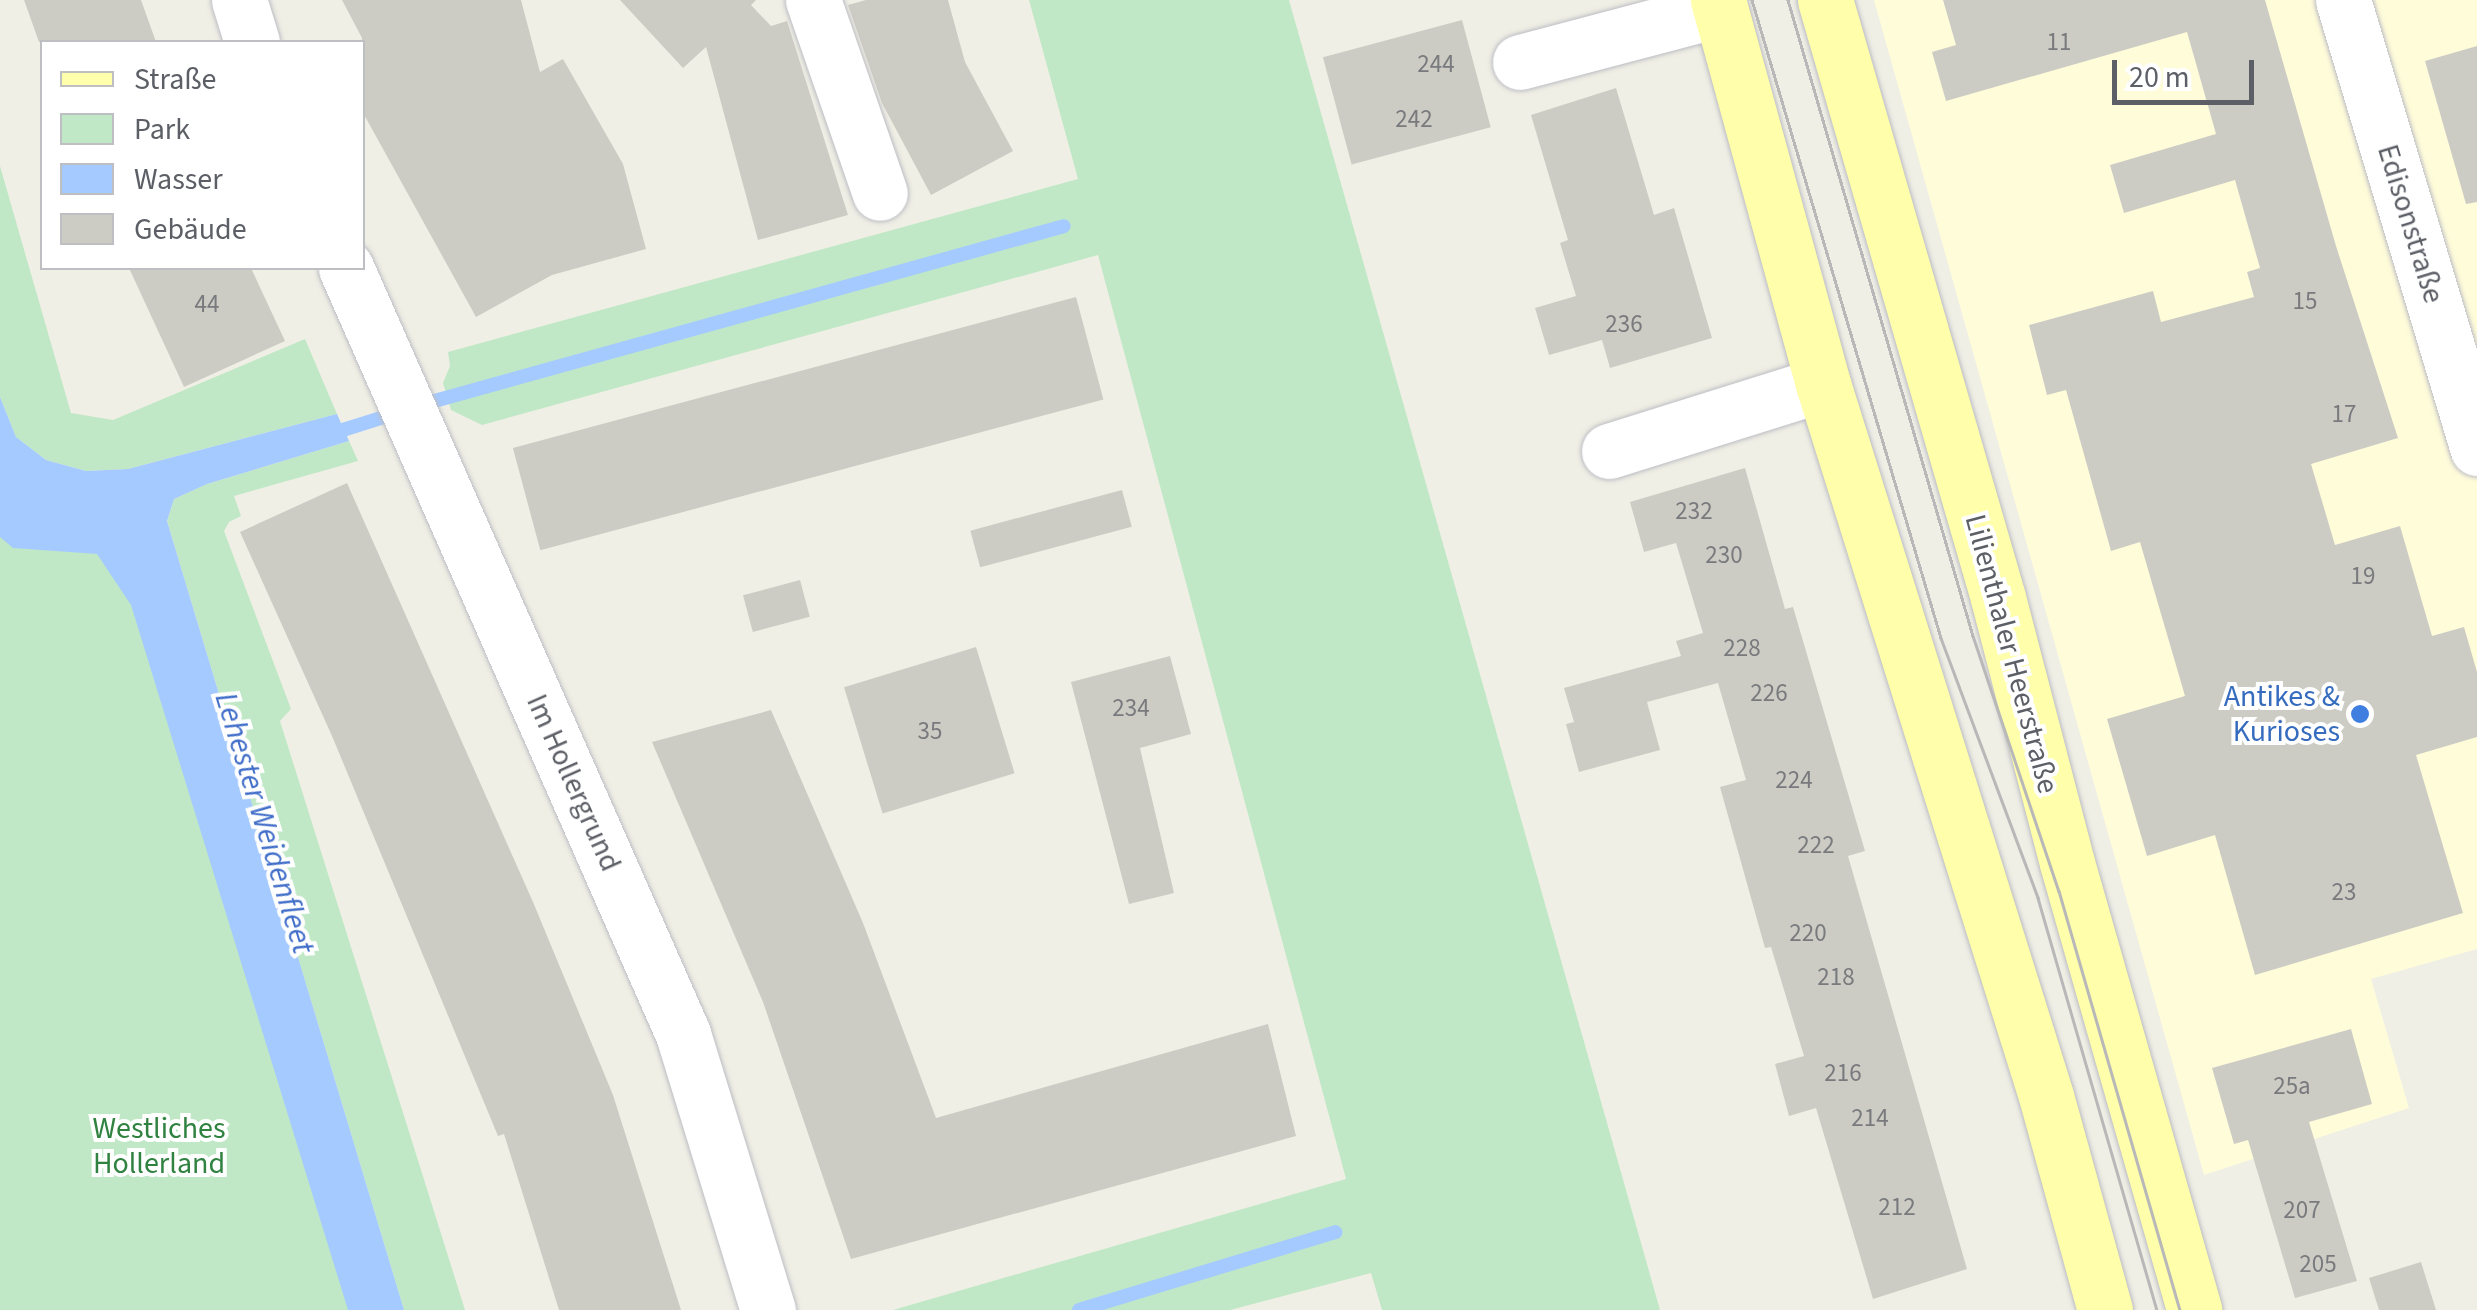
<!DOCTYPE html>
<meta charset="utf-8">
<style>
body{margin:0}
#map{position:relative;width:2477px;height:1310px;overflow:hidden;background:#f0efe5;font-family:"Source Sans 3",sans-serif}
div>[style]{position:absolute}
.commercial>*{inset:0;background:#fffcda}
.green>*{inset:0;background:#c0e8c6}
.water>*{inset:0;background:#a5caff}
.stream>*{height:14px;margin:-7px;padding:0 7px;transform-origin:7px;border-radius:7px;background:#a5caff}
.building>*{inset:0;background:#cdccc4;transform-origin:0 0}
.roads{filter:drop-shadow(0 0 2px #bcbdc4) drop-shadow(0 0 2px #bcbdc4)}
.minor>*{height:55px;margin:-27.5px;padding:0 27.5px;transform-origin:27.5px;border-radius:27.5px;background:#fff}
.major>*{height:55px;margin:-27.5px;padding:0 27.5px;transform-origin:27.5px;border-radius:27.5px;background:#fffeaa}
.tram>*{height:2.5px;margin:-1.25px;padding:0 1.25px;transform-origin:1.25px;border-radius:1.25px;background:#b8b8b9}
.dots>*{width:28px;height:28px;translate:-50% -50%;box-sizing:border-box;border:5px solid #fff;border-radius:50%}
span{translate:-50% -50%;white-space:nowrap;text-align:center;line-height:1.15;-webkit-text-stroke:8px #fff;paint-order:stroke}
.number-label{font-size:25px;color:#787a7e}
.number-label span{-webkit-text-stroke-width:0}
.street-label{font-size:30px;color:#5c5f66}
.shop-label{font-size:30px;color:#366cbe}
.right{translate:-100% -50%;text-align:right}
.park-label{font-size:30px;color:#308240}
.water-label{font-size:32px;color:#416ec9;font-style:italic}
.legend{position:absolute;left:40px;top:40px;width:325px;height:230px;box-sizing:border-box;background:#fff;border:2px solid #bebfc2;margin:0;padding:12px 18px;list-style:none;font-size:30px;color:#5c5f66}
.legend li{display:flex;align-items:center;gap:20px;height:50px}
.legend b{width:50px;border:2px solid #bebfc2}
.scale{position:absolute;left:2112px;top:60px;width:142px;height:45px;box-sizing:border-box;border:5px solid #5c5f66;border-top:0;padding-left:12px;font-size:30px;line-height:35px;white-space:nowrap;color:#5c5f66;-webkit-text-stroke:8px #fff;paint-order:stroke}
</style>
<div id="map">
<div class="commercial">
<i style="clip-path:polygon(1874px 0,2477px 0,2477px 949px,2371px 979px,2409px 1108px,2204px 1175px)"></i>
</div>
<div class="green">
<i style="clip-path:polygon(1029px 0,1289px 0,1660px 1310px,1382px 1310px,1371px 1273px,1230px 1310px,893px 1310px,1346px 1179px,1098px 255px,482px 425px,451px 410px,443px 383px,450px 366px,448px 352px,1078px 179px)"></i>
<i style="clip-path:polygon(0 166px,71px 413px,113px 420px,305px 339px,337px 414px,128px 469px,86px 471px,46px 460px,16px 437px,0 397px)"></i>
<i style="clip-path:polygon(349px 441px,358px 461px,234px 496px,241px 516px,229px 522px,224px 531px,291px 709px,280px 721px,465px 1310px,404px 1310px,167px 521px,174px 499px,207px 484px)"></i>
<i style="clip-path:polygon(0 461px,120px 512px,381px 1310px,0 1310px)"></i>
</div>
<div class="water">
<i style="clip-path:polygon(0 397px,16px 437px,46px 460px,86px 471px,128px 469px,337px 414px,349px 441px,207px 484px,174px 499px,167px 521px,404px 1310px,348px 1310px,131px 605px,97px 554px,13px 548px,0 537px)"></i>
</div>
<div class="stream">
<i style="left:420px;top:405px;width:668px;rotate:-15.53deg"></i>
<i style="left:330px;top:434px;width:73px;rotate:-17.4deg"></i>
<i style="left:1079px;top:1310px;width:268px;rotate:-16.9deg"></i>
</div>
<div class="building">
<i style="clip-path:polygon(24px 0,141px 0,156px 42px,39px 42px)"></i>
<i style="clip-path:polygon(342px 0,521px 0,540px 72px,563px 59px,623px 164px,646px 249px,552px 275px,476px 317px,362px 111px,362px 38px)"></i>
<i style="clip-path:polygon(620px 0,756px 0,751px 5px,771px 26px,787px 21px,848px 215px,758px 240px,706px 47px,683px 68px)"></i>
<i style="clip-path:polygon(866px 0,948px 0,965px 62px,1013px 151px,931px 195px,882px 103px,848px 5px)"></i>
<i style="clip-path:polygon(1943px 0,2265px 0,2336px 246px,2398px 438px,2311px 464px,2335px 545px,2400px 526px,2432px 636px,2464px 627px,2477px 672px,2477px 737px,2416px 755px,2463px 913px,2255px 975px,2215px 835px,2147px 856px,2107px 719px,2185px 696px,2140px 542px,2111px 551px,2066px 390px,2047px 395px,2029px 325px,2153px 291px,2161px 322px,2254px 297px,2247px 272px,2260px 268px,2235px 180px,2124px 213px,2110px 165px,2216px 134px,2187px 32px,1946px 101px,1932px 52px,1956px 45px)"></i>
<i style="left:1462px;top:20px;width:111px;height:144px;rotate:75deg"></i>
<i style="clip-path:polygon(2477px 46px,2477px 202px,2466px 204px,2425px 61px)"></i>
<i style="clip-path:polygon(1616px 88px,1654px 215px,1674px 208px,1712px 338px,1610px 368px,1602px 340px,1549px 355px,1535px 308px,1576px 296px,1560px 243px,1568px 240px,1531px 115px)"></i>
<i style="clip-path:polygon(129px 268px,251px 268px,285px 341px,184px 387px)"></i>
<i style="left:1076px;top:297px;width:106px;height:583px;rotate:75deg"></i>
<i style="clip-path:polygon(1745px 468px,1785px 609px,1793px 607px,1865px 851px,1848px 856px,1967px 1269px,1873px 1299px,1816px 1108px,1789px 1116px,1775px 1064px,1804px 1056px,1771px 947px,1765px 948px,1720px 787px,1746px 780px,1718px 683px,1647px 702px,1660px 750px,1579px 772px,1566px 724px,1574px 722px,1564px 688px,1681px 656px,1676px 641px,1703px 633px,1676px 543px,1644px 552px,1630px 502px)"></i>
<i style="clip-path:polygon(347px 483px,533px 902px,613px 1095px,681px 1310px,559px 1310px,504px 1134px,498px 1136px,332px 736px,240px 532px)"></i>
<i style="left:1122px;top:490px;width:38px;height:157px;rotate:75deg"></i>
<i style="left:800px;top:580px;width:38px;height:59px;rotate:75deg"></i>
<i style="left:976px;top:647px;width:132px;height:138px;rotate:73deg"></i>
<i style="clip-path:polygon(1170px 656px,1191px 734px,1140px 748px,1174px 893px,1129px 904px,1071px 682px)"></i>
<i style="clip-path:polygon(771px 710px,863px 923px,936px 1118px,1268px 1024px,1296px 1136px,851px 1259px,763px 1002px,652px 742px)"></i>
<i style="clip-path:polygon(2351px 1029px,2372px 1104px,2309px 1122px,2357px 1281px,2295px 1298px,2248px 1140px,2234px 1144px,2212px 1068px)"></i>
<i style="clip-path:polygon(2421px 1262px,2436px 1310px,2379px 1310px,2369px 1278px)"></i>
</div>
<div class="roads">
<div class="minor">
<i style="left:239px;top:0;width:44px;rotate:72.8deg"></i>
<i style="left:813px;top:0;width:204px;rotate:70.9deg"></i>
<i style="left:2343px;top:0;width:468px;rotate:73.3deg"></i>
<i style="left:1520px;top:62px;width:207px;rotate:-14.8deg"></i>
<i style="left:346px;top:268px;width:837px;rotate:66.25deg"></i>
<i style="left:683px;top:1034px;width:289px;rotate:72.9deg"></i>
<i style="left:1609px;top:451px;width:224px;rotate:-17.4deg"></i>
</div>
<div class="major">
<i style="left:1718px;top:0;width:398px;rotate:74.7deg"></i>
<i style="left:1823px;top:384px;width:746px;rotate:72.61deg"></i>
<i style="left:2046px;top:1096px;width:222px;rotate:74.6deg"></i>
<i style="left:1825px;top:0;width:623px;rotate:73.86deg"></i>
<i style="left:1998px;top:598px;width:274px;rotate:75.4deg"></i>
<i style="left:2067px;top:863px;width:465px;rotate:74.1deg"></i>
</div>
</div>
<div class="tram">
<i style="left:1752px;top:0;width:665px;rotate:73.5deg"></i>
<i style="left:1941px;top:638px;width:278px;rotate:69.5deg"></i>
<i style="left:2038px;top:898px;width:429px;rotate:73.9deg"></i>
<i style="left:1788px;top:0;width:662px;rotate:73.78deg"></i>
<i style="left:1973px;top:636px;width:269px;rotate:71.4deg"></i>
<i style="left:2059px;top:891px;width:436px;rotate:73.9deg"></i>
</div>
<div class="dots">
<i style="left:2360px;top:714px;background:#3f7fe0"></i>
</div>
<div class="number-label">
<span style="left:2059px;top:42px">11</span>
<span style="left:1436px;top:64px">244</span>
<span style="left:1414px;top:119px">242</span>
<span style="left:2305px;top:301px">15</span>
<span style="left:207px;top:304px">44</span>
<span style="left:1624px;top:324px">236</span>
<span style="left:2344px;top:414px">17</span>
<span style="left:1694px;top:511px">232</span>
<span style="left:1724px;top:555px">230</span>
<span style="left:2363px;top:576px">19</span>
<span style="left:1742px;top:648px">228</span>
<span style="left:1769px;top:693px">226</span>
<span style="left:1131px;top:708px">234</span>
<span style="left:930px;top:731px">35</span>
<span style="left:1794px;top:780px">224</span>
<span style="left:1816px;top:845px">222</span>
<span style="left:2344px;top:892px">23</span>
<span style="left:1808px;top:933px">220</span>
<span style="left:1836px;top:977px">218</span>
<span style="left:1843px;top:1073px">216</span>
<span style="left:2292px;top:1086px">25a</span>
<span style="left:1870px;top:1118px">214</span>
<span style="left:1897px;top:1207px">212</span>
<span style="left:2302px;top:1210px">207</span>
<span style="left:2318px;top:1264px">205</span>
</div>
<div class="street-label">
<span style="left:2410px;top:224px;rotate:73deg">Edisonstraße</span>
<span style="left:2011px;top:654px;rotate:75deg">Lilienthaler Heerstraße</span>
<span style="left:573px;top:783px;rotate:66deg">Im Hollergrund</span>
</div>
<div class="shop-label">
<span class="right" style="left:2340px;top:714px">Antikes &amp;<br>Kurioses</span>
</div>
<div class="park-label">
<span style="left:159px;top:1146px">Westliches<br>Hollerland</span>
</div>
<div class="water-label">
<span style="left:264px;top:823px;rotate:73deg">Lehester Weidenfleet</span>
</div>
<ul class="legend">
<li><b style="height:12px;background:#fffeaa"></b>Straße</li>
<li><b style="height:28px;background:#c0e8c6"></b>Park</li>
<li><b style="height:28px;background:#a5caff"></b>Wasser</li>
<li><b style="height:28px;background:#cdccc4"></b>Gebäude</li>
</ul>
<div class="scale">20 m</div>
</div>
